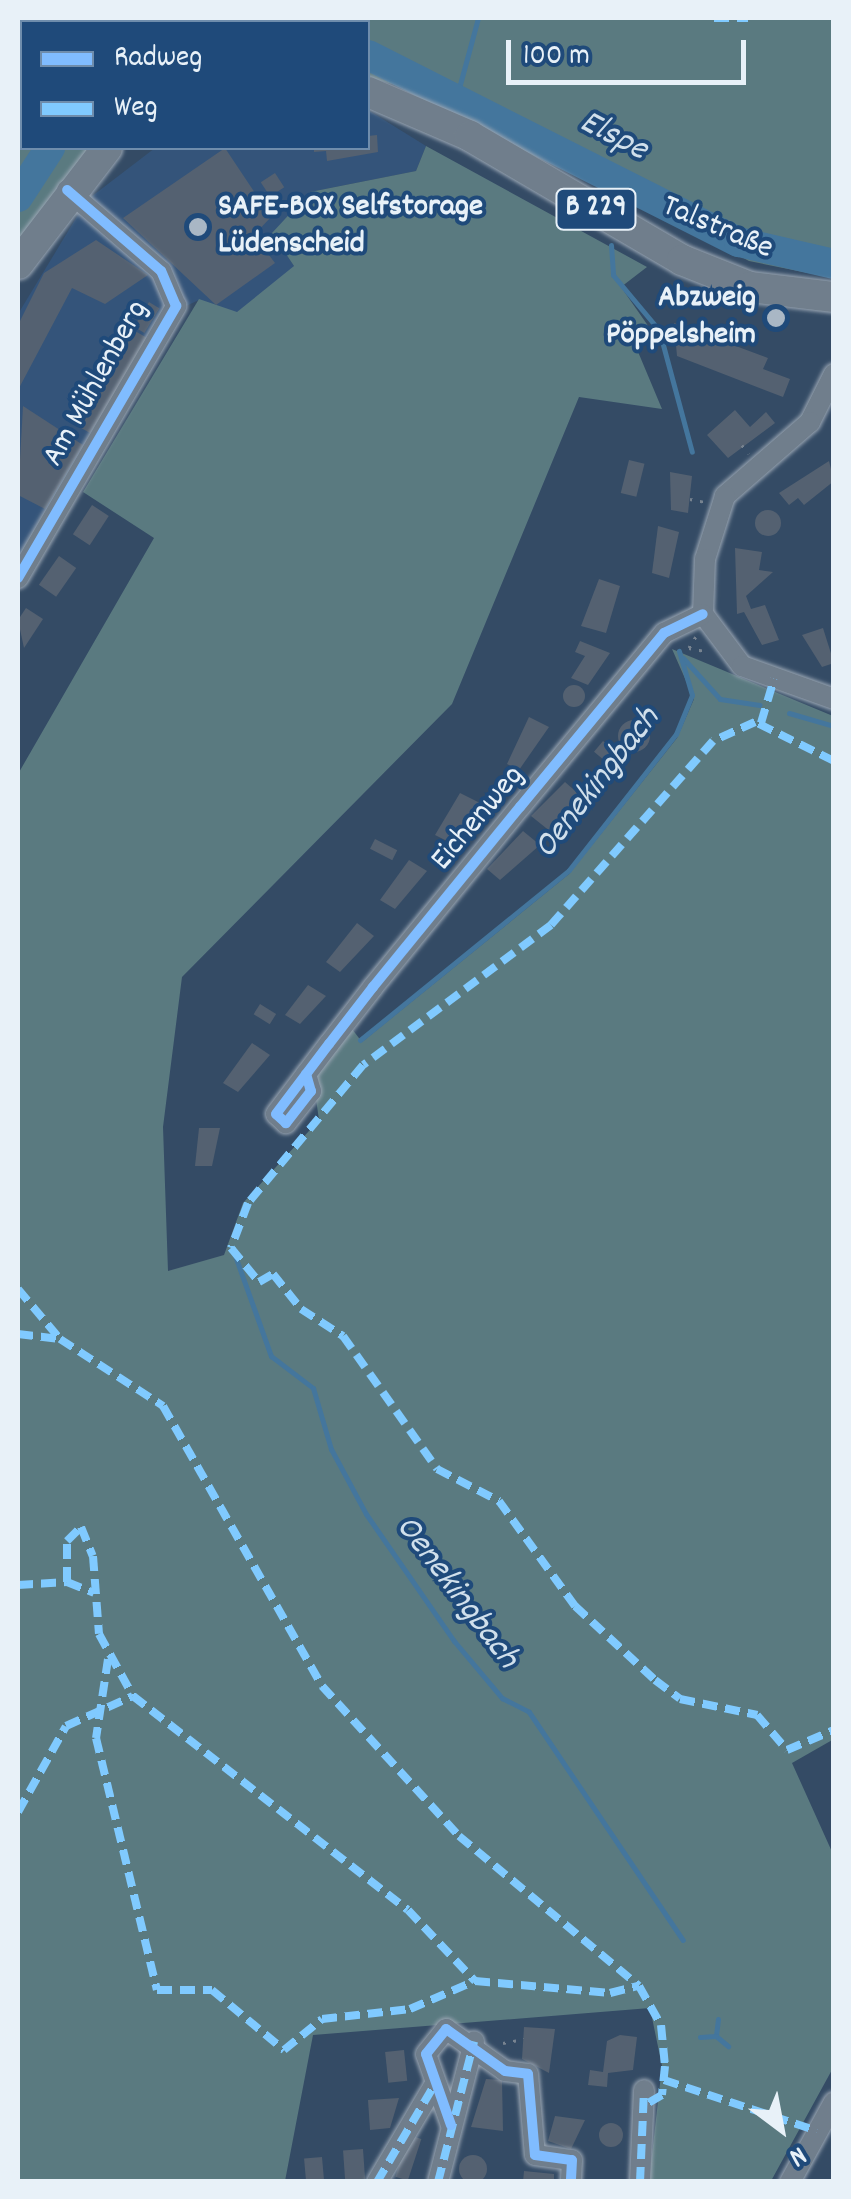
<!DOCTYPE html>
<meta charset="utf-8">
<style>
body{margin:0}
#map{position:relative;width:851px;height:2199px;overflow:hidden;background:#344b65;font-family:Dekko,sans-serif}
div>[style]{position:absolute}
.built>*{inset:0;background:#34547a}
.green>*{inset:0;background:#5a7a80}
.stream>*{height:5px;margin:-2.5px;padding:0 2.5px;transform-origin:2.5px;border-radius:2.5px;background:#44769d}
.river>*{height:30px;margin:-15px;padding:0 15px;transform-origin:15px;border-radius:15px;background:#44769d}
.building>*{inset:0;background:#546171;transform-origin:0 0}
.round{border-radius:50%}
.path>*{height:2.5px;margin-top:-1.25px;transform-origin:0;background:repeating-linear-gradient(90deg,#778390 0 2.5px,transparent 0 10.5px)}
.roads{filter:drop-shadow(0 0 2px #9aa6b3) drop-shadow(0 0 2px #9aa6b3)}
.lane>*{height:10px;margin:-5px;padding:0 5px;transform-origin:5px;border-radius:5px;background:#707e8c}
.street>*{height:20px;margin:-10px;padding:0 10px;transform-origin:10px;border-radius:10px;background:#707e8c}
.primary>*{height:30px;margin:-15px;padding:0 15px;transform-origin:15px;border-radius:15px;background:#707e8c}
.quiet>*{height:8px;margin-top:-4px;transform-origin:0;background:repeating-linear-gradient(90deg,#80caff 0 15px,transparent 0 23px)}
.cycleway>*{height:10px;margin:-5px;padding:0 5px;transform-origin:5px;border-radius:5px;background:#80bcff}
.dots>*{width:28px;height:28px;translate:-50% -50%;box-sizing:border-box;border:5px solid #1f4a7a;border-radius:50%}
span{translate:-50% -50%;white-space:nowrap;text-align:center;line-height:1.15;-webkit-text-stroke:8px #1f4a7a;paint-order:stroke}
.shield-label span{padding:2px 8px;background:#1f4a7a;border:2px solid;border-radius:8px;-webkit-text-stroke-width:0}
.shield-label{font-size:30px;color:#e8f1f8;font-weight:700}
.poi-label{font-size:32px;color:#e8f1f8;font-weight:700}
.left{translate:0 -50%;text-align:left}
.right{translate:-100% -50%;text-align:right}
.street-label{font-size:32px;color:#e8f1f8}
.water-label{font-size:35px;color:#d0dfeb;font-style:italic}
.frame{position:absolute;inset:0;border:20px solid #e8f1f8;pointer-events:none}
.legend{position:absolute;left:20px;top:20px;width:350px;height:130px;box-sizing:border-box;background:#1f4a7a;border:2px solid #6f8dac;margin:0;padding:12px 18px;list-style:none;font-size:30px;color:#e8f1f8}
.legend li{display:flex;align-items:center;gap:20px;height:50px}
.legend b{width:50px;border:2px solid #6f8dac}
.north{position:absolute;left:731px;top:2079px;width:100px;height:100px;-webkit-text-stroke:8px #1f4a7a;paint-order:stroke;rotate:148deg;font-size:28px;font-weight:700;line-height:40px;text-align:center;color:#e8f1f8}
.north::after{content:'';display:block;margin:auto;width:35px;height:45px;background:#e8f1f8;clip-path:polygon(50% 0,100% 100%,50% 72%,0 100%)}
.scale{position:absolute;left:506px;top:40px;width:240px;height:45px;box-sizing:border-box;border:5px solid #e8f1f8;border-top:0;padding-left:12px;font-size:30px;line-height:35px;white-space:nowrap;color:#e8f1f8;-webkit-text-stroke:8px #1f4a7a;paint-order:stroke}
</style>
<div id="map">
<div class="built">
<i style="clip-path:polygon(368px 110px,426px 146px,416px 171px,310px 192px,280px 245px,294px 266px,284px 280px,236px 313px,199px 300px,166px 315px,18px 565px,18px 314px,87px 200px,155px 148px,368px 148px)"></i>
</div>
<div class="green">
<i style="clip-path:polygon(18px 18px,833px 18px,833px 278px,749px 261px,446px 100px,368px 77px,368px 22px,22px 22px,22px 148px,93px 148px,18px 241px)"></i>
<i style="clip-path:polygon(426px 146px,647px 267px,621px 287px,651px 330px,636px 347px,662px 409px,579px 397px,452px 704px,182px 977px,163px 1127px,168px 1271px,224px 1255px,243px 1203px,319px 1120px,313px 1078px,352px 1029px,362px 1042px,569px 874px,677px 738px,694px 699px,672px 649px,833px 716px,834px 1739px,792px 1763px,833px 1854px,833px 2068px,771px 2181px,649px 2181px,662px 2066px,650px 2008px,313px 2035px,285px 2181px,18px 2182px,18px 774px,154px 538px,83px 492px,199px 299px,237px 312px,294px 266px,272px 233px,310px 192px,416px 171px)"></i>
</div>
<div class="stream">
<i style="left:456px;top:99px;width:84px;rotate:-74.8deg"></i>
<i style="left:688px;top:223px;width:4px;rotate:-63deg"></i>
<i style="left:611px;top:245px;width:30px;rotate:86deg"></i>
<i style="left:613px;top:275px;width:72px;rotate:50.1deg"></i>
<i style="left:659px;top:330px;width:126px;rotate:74.9deg"></i>
<i style="left:683px;top:658px;width:55px;rotate:47.9deg"></i>
<i style="left:720px;top:699px;width:40px;rotate:8.5deg"></i>
<i style="left:789px;top:713px;width:47px;rotate:16.1deg"></i>
<i style="left:360px;top:1040px;width:269px;rotate:-39.1deg"></i>
<i style="left:569px;top:870px;width:173px;rotate:-51.8deg"></i>
<i style="left:676px;top:734px;width:42px;rotate:-67.7deg"></i>
<i style="left:692px;top:695px;width:46px;rotate:-106.5deg"></i>
<i style="left:233px;top:1250px;width:113px;rotate:70.3deg"></i>
<i style="left:271px;top:1356px;width:53px;rotate:37.3deg"></i>
<i style="left:313px;top:1388px;width:64px;rotate:73.6deg"></i>
<i style="left:331px;top:1449px;width:74px;rotate:61.7deg"></i>
<i style="left:366px;top:1514px;width:155px;rotate:55.3deg"></i>
<i style="left:454px;top:1641px;width:75px;rotate:49.9deg"></i>
<i style="left:502px;top:1698px;width:30px;rotate:27deg"></i>
<i style="left:529px;top:1712px;width:275px;rotate:56deg"></i>
<i style="left:718px;top:2019px;width:17px;rotate:97deg"></i>
<i style="left:716px;top:2036px;width:16px;rotate:40deg"></i>
<i style="left:700px;top:2037px;width:16px;rotate:-4deg"></i>
</div>
<div class="river">
<i style="left:368px;top:55px;width:415px;rotate:26.8deg"></i>
<i style="left:739px;top:242px;width:98px;rotate:13deg"></i>
<i style="left:18px;top:197px;width:59px;rotate:-56.9deg"></i>
</div>
<div class="building">
<i style="clip-path:polygon(377px 135px,378px 152px,327px 161px,326px 151px,314px 152px,314px 148px,368px 148px,368px 136px)"></i>
<i style="clip-path:polygon(225px 148px,271px 217px,254px 235px,275px 263px,216px 305px,123px 218px)"></i>
<i style="left:275px;top:173px;width:17px;height:17px;rotate:57deg"></i>
<i style="clip-path:polygon(96px 240px,148px 275px,105px 304px,72px 288px,18px 390px,18px 325px,44px 273px)"></i>
<i style="left:149px;top:302px;width:12px;height:29px;rotate:31deg"></i>
<i style="clip-path:polygon(674px 323px,768px 358px,763px 369px,790px 379px,783px 397px,677px 356px)"></i>
<i style="clip-path:polygon(128px 327px,149px 339px,90px 433px,74px 424px)"></i>
<i style="clip-path:polygon(23px 406px,83px 445px,45px 509px,18px 495px)"></i>
<i style="clip-path:polygon(735px 410px,750px 427px,766px 412px,775px 423px,728px 458px,707px 435px)"></i>
<i style="left:629px;top:460px;width:16px;height:34px;rotate:14deg"></i>
<i style="clip-path:polygon(829px 461px,834px 481px,804px 505px,798px 498px,789px 505px,779px 493px)"></i>
<i style="clip-path:polygon(670px 472px,692px 476px,688px 513px,671px 510px)"></i>
<i style="left:92px;top:505px;width:20px;height:35px;rotate:33deg"></i>
<i class="round" style="left:755px;top:510px;width:26px;height:26px"></i>
<i style="clip-path:polygon(658px 526px,679px 532px,669px 578px,652px 573px)"></i>
<i style="clip-path:polygon(735px 548px,762px 552px,759px 570px,773px 572px,746px 596px,751px 609px,765px 605px,779px 640px,762px 645px,744px 612px,737px 614px)"></i>
<i style="left:59px;top:556px;width:21px;height:35px;rotate:35deg"></i>
<i style="clip-path:polygon(599px 579px,620px 586px,606px 633px,581px 626px)"></i>
<i style="clip-path:polygon(26px 608px,43px 619px,24px 648px,18px 620px)"></i>
<i style="clip-path:polygon(823px 628px,834px 663px,822px 667px,802px 635px)"></i>
<i style="clip-path:polygon(580px 641px,610px 653px,588px 685px,571px 678px,585px 656px,575px 652px)"></i>
<i class="round" style="left:563px;top:685px;width:22px;height:22px"></i>
<i style="clip-path:polygon(529px 717px,549px 727px,519px 770px,507px 764px)"></i>
<i class="round" style="left:618px;top:720px;width:32px;height:32px"></i>
<i style="left:603px;top:741px;width:16px;height:14px;rotate:40deg"></i>
<i style="clip-path:polygon(565px 782px,581px 796px,551px 832px,531px 816px)"></i>
<i style="clip-path:polygon(460px 793px,480px 803px,451px 843px,435px 835px)"></i>
<i style="clip-path:polygon(523px 831px,540px 845px,500px 880px,487px 869px)"></i>
<i style="left:375px;top:839px;width:25px;height:11px;rotate:27deg"></i>
<i style="clip-path:polygon(409px 860px,427px 871px,395px 909px,380px 900px)"></i>
<i style="clip-path:polygon(357px 923px,374px 936px,340px 972px,326px 962px)"></i>
<i style="clip-path:polygon(308px 985px,326px 996px,300px 1024px,285px 1015px)"></i>
<i style="left:260px;top:1004px;width:19px;height:12px;rotate:32deg"></i>
<i style="clip-path:polygon(252px 1043px,270px 1055px,238px 1092px,223px 1083px)"></i>
<i style="clip-path:polygon(199px 1128px,220px 1128px,212px 1166px,195px 1166px)"></i>
<i style="clip-path:polygon(524px 2027px,555px 2029px,549px 2073px,522px 2059px)"></i>
<i style="clip-path:polygon(620px 2035px,637px 2037px,633px 2070px,608px 2073px,607px 2087px,588px 2085px,590px 2070px,603px 2072px,607px 2041px)"></i>
<i style="left:404px;top:2050px;width:31px;height:19px;rotate:84deg"></i>
<i style="clip-path:polygon(486px 2079px,502px 2080px,503px 2131px,471px 2127px)"></i>
<i style="clip-path:polygon(399px 2098px,390px 2128px,370px 2130px,368px 2100px)"></i>
<i style="clip-path:polygon(555px 2116px,585px 2120px,571px 2149px,548px 2141px)"></i>
<i class="round" style="left:599px;top:2123px;width:24px;height:24px"></i>
<i style="left:409px;top:2135px;width:13px;height:44px;rotate:18deg"></i>
<i style="left:363px;top:2149px;width:30px;height:20px;rotate:86deg"></i>
<i class="round" style="left:459px;top:2155px;width:28px;height:28px"></i>
<i style="left:322px;top:2157px;width:25px;height:18px;rotate:85deg"></i>
<i style="clip-path:polygon(524px 2171px,554px 2174px,554px 2182px,523px 2182px)"></i>
</div>
<div class="path">
<i style="left:742px;top:445px;width:11px;rotate:49deg"></i>
<i style="left:690px;top:499px;width:15px;rotate:11deg"></i>
<i style="left:696px;top:637px;width:13px;rotate:122deg"></i>
<i style="left:689px;top:648px;width:16px;rotate:11deg"></i>
<i style="left:503px;top:2043px;width:21px;rotate:-11deg"></i>
</div>
<div class="roads">
<div class="lane">
<i style="left:225px;top:18px;width:4px;rotate:63deg"></i>
</div>
<div class="street">
<i style="left:834px;top:374px;width:54px;rotate:116.6deg"></i>
<i style="left:810px;top:422px;width:113px;rotate:139deg"></i>
<i style="left:725px;top:496px;width:66px;rotate:107.6deg"></i>
<i style="left:705px;top:559px;width:55px;rotate:92.1deg"></i>
<i style="left:703px;top:614px;width:65px;rotate:53.1deg"></i>
<i style="left:742px;top:666px;width:98px;rotate:19.7deg"></i>
<i style="left:18px;top:578px;width:315px;rotate:-59.8deg"></i>
<i style="left:176px;top:306px;width:38px;rotate:-113deg"></i>
<i style="left:161px;top:271px;width:124px;rotate:-139.2deg"></i>
<i style="left:306px;top:1074px;width:18px;rotate:74deg"></i>
<i style="left:311px;top:1091px;width:41px;rotate:128deg"></i>
<i style="left:286px;top:1123px;width:13px;rotate:-138deg"></i>
<i style="left:276px;top:1114px;width:88px;rotate:-52.9deg"></i>
<i style="left:329px;top:1044px;width:72px;rotate:-52.3deg"></i>
<i style="left:373px;top:987px;width:232px;rotate:-50.8deg"></i>
<i style="left:520px;top:807px;width:226px;rotate:-50.4deg"></i>
<i style="left:664px;top:633px;width:43px;rotate:-26deg"></i>
<i style="left:451px;top:2125px;width:75px;rotate:-109.4deg"></i>
<i style="left:426px;top:2054px;width:32px;rotate:-51deg"></i>
<i style="left:446px;top:2029px;width:72px;rotate:35.4deg"></i>
<i style="left:505px;top:2071px;width:23px;rotate:7deg"></i>
<i style="left:528px;top:2074px;width:81px;rotate:85.1deg"></i>
<i style="left:535px;top:2155px;width:37px;rotate:8deg"></i>
<i style="left:572px;top:2160px;width:22px;rotate:93deg"></i>
<i style="left:377px;top:2182px;width:114px;rotate:-59.4deg"></i>
<i style="left:438px;top:2182px;width:145px;rotate:-75.6deg"></i>
<i style="left:640px;top:2182px;width:92px;rotate:-87.5deg"></i>
<i style="left:790px;top:2182px;width:91px;rotate:-61.2deg"></i>
</div>
<div class="primary">
<i style="left:368px;top:92px;width:111px;rotate:23.3deg"></i>
<i style="left:470px;top:136px;width:246px;rotate:30.3deg"></i>
<i style="left:682px;top:260px;width:73px;rotate:21.7deg"></i>
<i style="left:750px;top:287px;width:85px;rotate:6.8deg"></i>
<i style="left:18px;top:264px;width:146px;rotate:-52.5deg"></i>
</div>
</div>
<div class="quiet">
<i style="left:714px;top:18px;width:34px"></i>
<i style="left:54px;top:22px;width:10px;rotate:-24deg"></i>
<i style="left:181px;top:22px;width:16px;rotate:-15deg"></i>
<i style="left:18px;top:43px;width:5px;rotate:-37deg"></i>
<i style="left:18px;top:98px;width:6px;rotate:51deg"></i>
<i style="left:18px;top:137px;width:7px;rotate:-56deg"></i>
<i style="left:761px;top:723px;width:46px;rotate:-73.5deg"></i>
<i style="left:834px;top:761px;width:88px;rotate:-153.7deg"></i>
<i style="left:755px;top:722px;width:46px;rotate:155.7deg"></i>
<i style="left:713px;top:741px;width:245px;rotate:131.4deg"></i>
<i style="left:551px;top:925px;width:234px;rotate:143.3deg"></i>
<i style="left:363px;top:1065px;width:180px;rotate:129.8deg"></i>
<i style="left:248px;top:1203px;width:48px;rotate:110.7deg"></i>
<i style="left:231px;top:1248px;width:44px;rotate:50.5deg"></i>
<i style="left:259px;top:1282px;width:16px;rotate:-30deg"></i>
<i style="left:273px;top:1274px;width:45px;rotate:51.3deg"></i>
<i style="left:301px;top:1309px;width:50px;rotate:32.7deg"></i>
<i style="left:343px;top:1336px;width:163px;rotate:54.7deg"></i>
<i style="left:437px;top:1469px;width:70px;rotate:27.3deg"></i>
<i style="left:499px;top:1501px;width:130px;rotate:54.1deg"></i>
<i style="left:575px;top:1606px;width:109px;rotate:42.8deg"></i>
<i style="left:655px;top:1680px;width:31px;rotate:37deg"></i>
<i style="left:680px;top:1699px;width:79px;rotate:11.7deg"></i>
<i style="left:757px;top:1715px;width:46px;rotate:49.4deg"></i>
<i style="left:787px;top:1750px;width:51px;rotate:-23.1deg"></i>
<i style="left:18px;top:1289px;width:65px;rotate:50deg"></i>
<i style="left:18px;top:1334px;width:42px;rotate:6.8deg"></i>
<i style="left:60px;top:1339px;width:123px;rotate:33deg"></i>
<i style="left:163px;top:1406px;width:322px;rotate:60.4deg"></i>
<i style="left:322px;top:1686px;width:203px;rotate:47.6deg"></i>
<i style="left:459px;top:1836px;width:234px;rotate:39.8deg"></i>
<i style="left:639px;top:1986px;width:45px;rotate:60.6deg"></i>
<i style="left:661px;top:2025px;width:41px;rotate:84.4deg"></i>
<i style="left:665px;top:2066px;width:29px;rotate:96deg"></i>
<i style="left:662px;top:2095px;width:22px;rotate:150deg"></i>
<i style="left:67px;top:1582px;width:41px;rotate:-90deg"></i>
<i style="left:67px;top:1541px;width:20px;rotate:-45deg"></i>
<i style="left:81px;top:1527px;width:31px;rotate:68deg"></i>
<i style="left:93px;top:1556px;width:78px;rotate:85.6deg"></i>
<i style="left:99px;top:1634px;width:71px;rotate:61.3deg"></i>
<i style="left:133px;top:1696px;width:348px;rotate:37.9deg"></i>
<i style="left:408px;top:1910px;width:98px;rotate:46.7deg"></i>
<i style="left:18px;top:1585px;width:49px;rotate:-3.5deg"></i>
<i style="left:67px;top:1582px;width:29px;rotate:22deg"></i>
<i style="left:108px;top:1659px;width:80px;rotate:98.6deg"></i>
<i style="left:96px;top:1738px;width:259px;rotate:76.4deg"></i>
<i style="left:157px;top:1990px;width:55px"></i>
<i style="left:212px;top:1990px;width:94px;rotate:39.8deg"></i>
<i style="left:284px;top:2050px;width:49px;rotate:-39.2deg"></i>
<i style="left:322px;top:2019px;width:89px;rotate:-6.5deg"></i>
<i style="left:410px;top:2009px;width:71px;rotate:-23.3deg"></i>
<i style="left:475px;top:1981px;width:136px;rotate:5.1deg"></i>
<i style="left:610px;top:1993px;width:30px;rotate:-14deg"></i>
<i style="left:18px;top:1812px;width:98px;rotate:-60.8deg"></i>
<i style="left:66px;top:1726px;width:73px;rotate:-24.1deg"></i>
<i style="left:664px;top:2080px;width:161px;rotate:18.4deg"></i>
<i style="left:377px;top:2182px;width:114px;rotate:-59.4deg"></i>
<i style="left:438px;top:2182px;width:145px;rotate:-75.6deg"></i>
<i style="left:640px;top:2182px;width:92px;rotate:-87.5deg"></i>
</div>
<div class="cycleway">
<i style="left:18px;top:578px;width:315px;rotate:-59.8deg"></i>
<i style="left:176px;top:306px;width:38px;rotate:-113deg"></i>
<i style="left:161px;top:271px;width:124px;rotate:-139.2deg"></i>
<i style="left:306px;top:1074px;width:18px;rotate:74deg"></i>
<i style="left:311px;top:1091px;width:41px;rotate:128deg"></i>
<i style="left:286px;top:1123px;width:13px;rotate:-138deg"></i>
<i style="left:276px;top:1114px;width:88px;rotate:-52.9deg"></i>
<i style="left:329px;top:1044px;width:72px;rotate:-52.3deg"></i>
<i style="left:373px;top:987px;width:232px;rotate:-50.8deg"></i>
<i style="left:520px;top:807px;width:226px;rotate:-50.4deg"></i>
<i style="left:664px;top:633px;width:43px;rotate:-26deg"></i>
<i style="left:451px;top:2125px;width:75px;rotate:-109.4deg"></i>
<i style="left:426px;top:2054px;width:32px;rotate:-51deg"></i>
<i style="left:446px;top:2029px;width:72px;rotate:35.4deg"></i>
<i style="left:505px;top:2071px;width:23px;rotate:7deg"></i>
<i style="left:528px;top:2074px;width:81px;rotate:85.1deg"></i>
<i style="left:535px;top:2155px;width:37px;rotate:8deg"></i>
<i style="left:572px;top:2160px;width:22px;rotate:93deg"></i>
</div>
<div class="dots">
<i style="left:198px;top:227px;background:#a9b7c5"></i>
<i style="left:776px;top:318px;background:#a9b7c5"></i>
</div>
<div class="shield-label">
<span style="left:596px;top:209px">B 229</span>
</div>
<div class="poi-label">
<span class="left" style="left:218px;top:227px">SAFE-BOX Selfstorage<br>Lüdenscheid</span>
<span class="right" style="left:756px;top:318px">Abzweig<br>Pöppelsheim</span>
</div>
<div class="street-label">
<span style="left:717px;top:229px;rotate:23deg">Talstraße</span>
<span style="left:97px;top:384px;rotate:-61deg">Am Mühlenberg</span>
<span style="left:479px;top:819px;rotate:-50deg">Eichenweg</span>
</div>
<div class="water-label">
<span style="left:613px;top:137px;rotate:27deg">Elspe</span>
<span style="left:598px;top:784px;rotate:-52deg">Oenekingbach</span>
<span style="left:456px;top:1593px;rotate:53deg">Oenekingbach</span>
</div>
<div class="frame"></div>
<ul class="legend">
<li><b style="height:12px;background:#80bcff"></b>Radweg</li>
<li><b style="height:12px;background:#80caff"></b>Weg</li>
</ul>
<div class="north">N</div>
<div class="scale">100 m</div>
</div>
